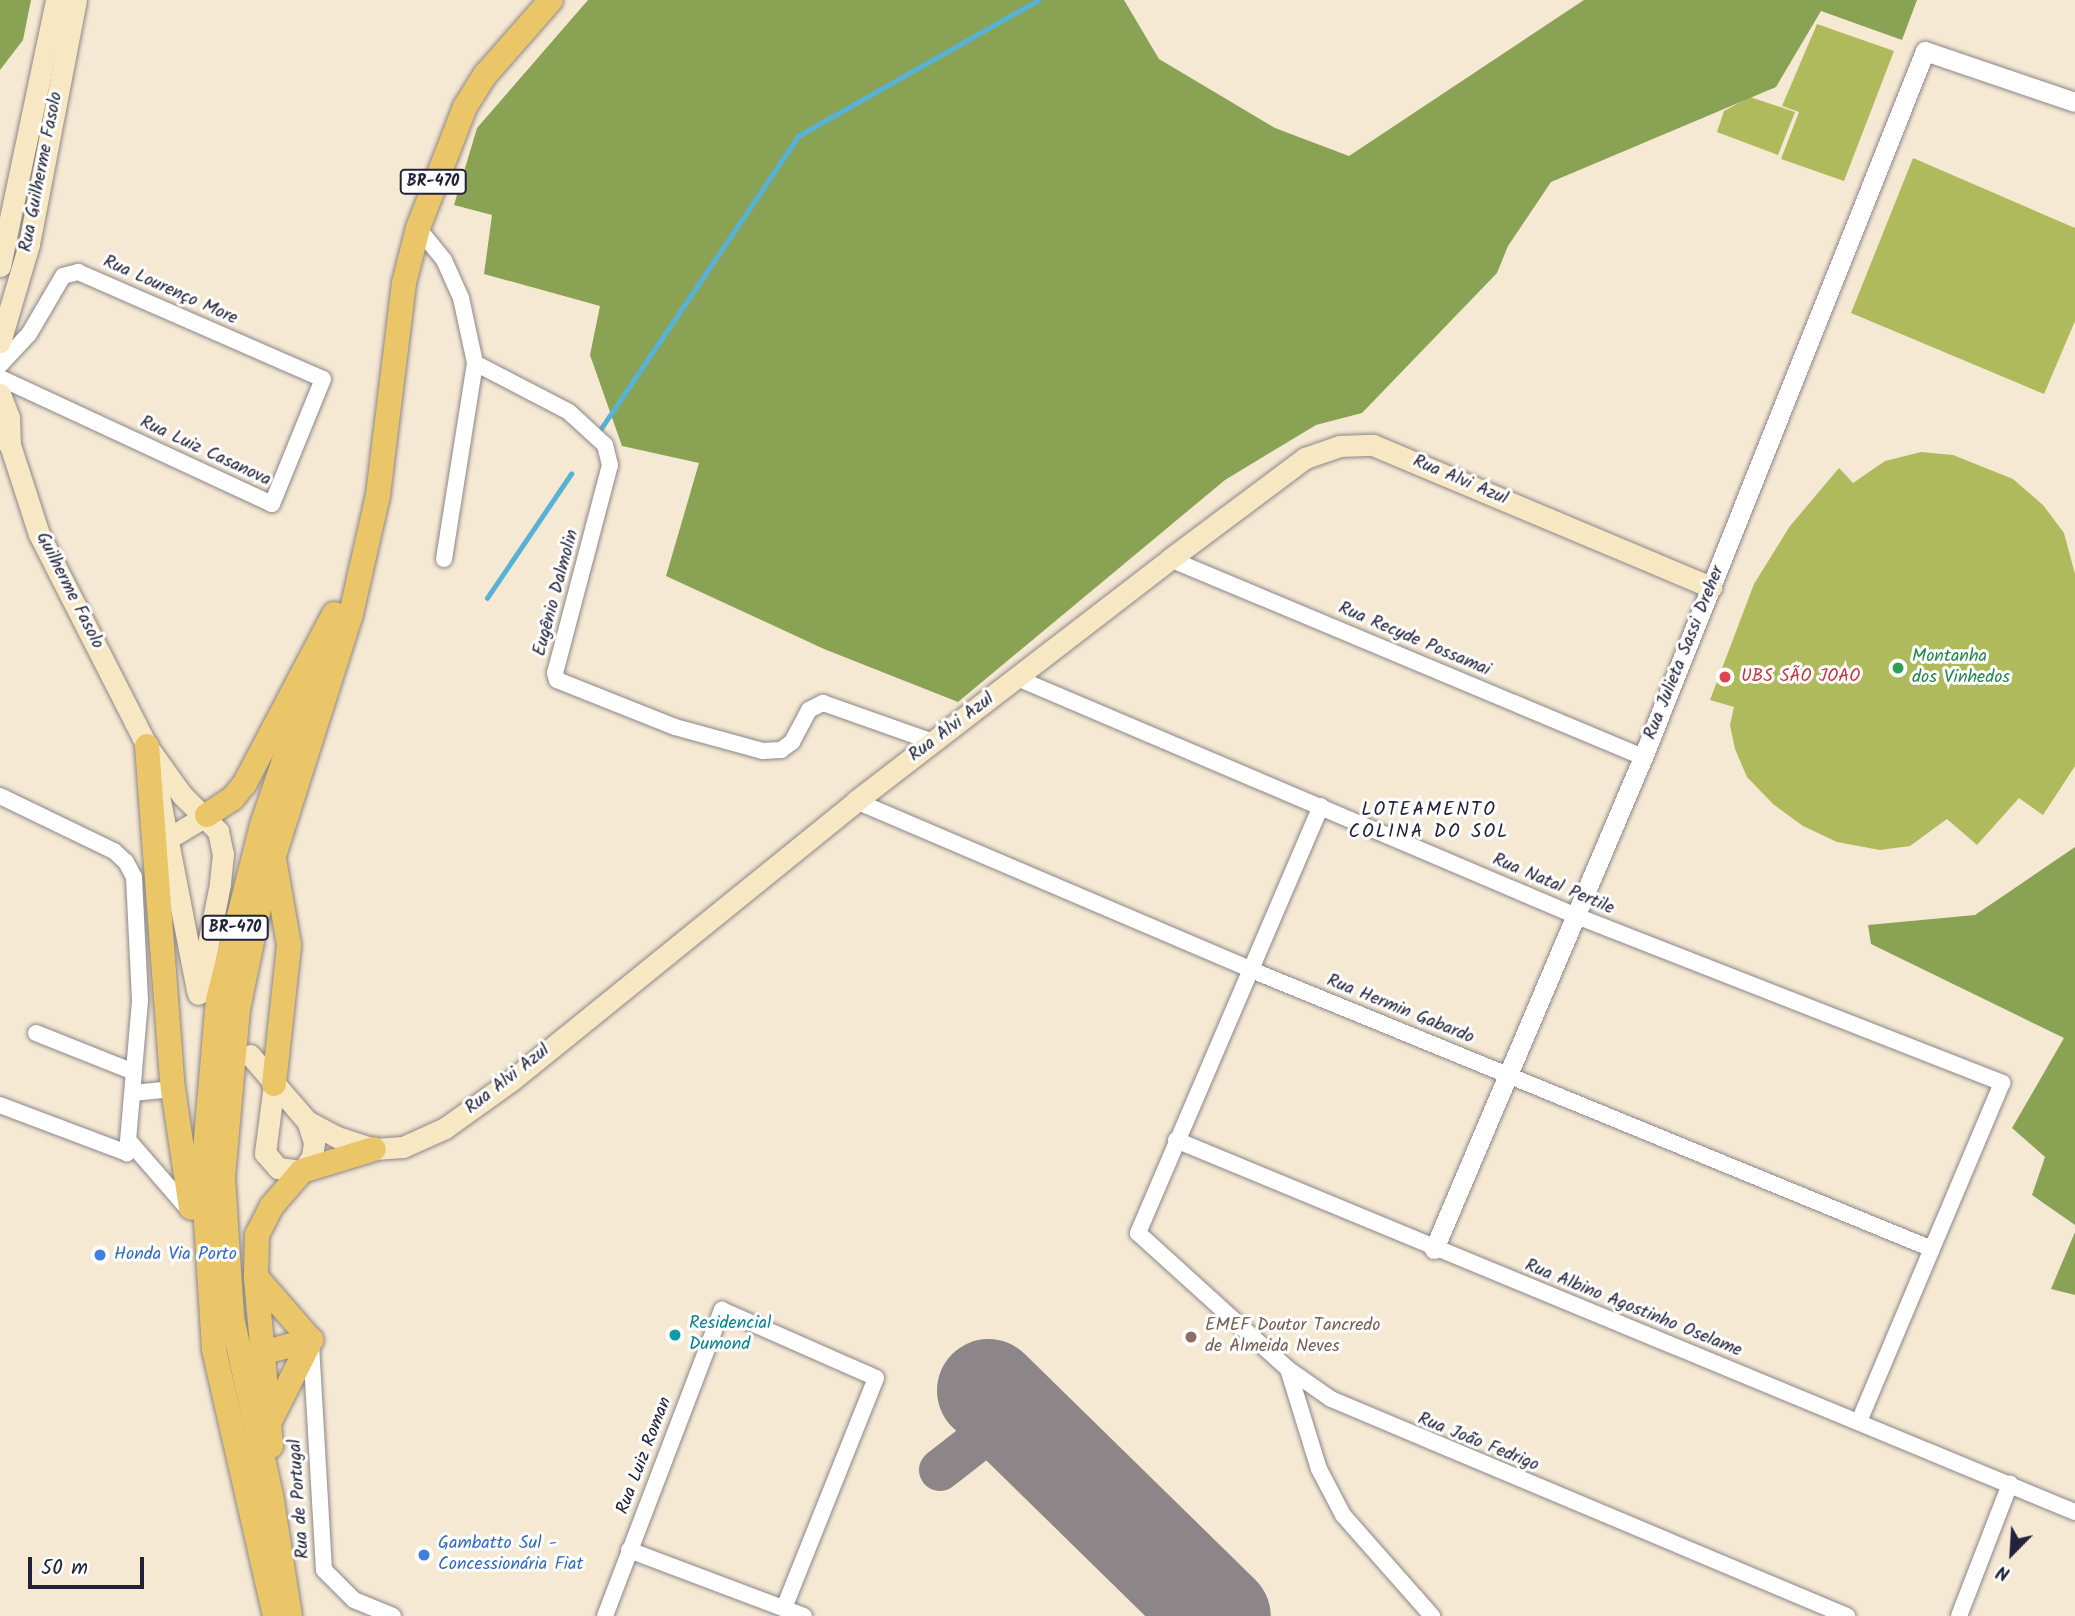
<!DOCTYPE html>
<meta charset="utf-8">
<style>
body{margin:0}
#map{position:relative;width:2075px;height:1616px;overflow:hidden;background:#f6e9d4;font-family:Kalam,sans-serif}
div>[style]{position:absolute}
.green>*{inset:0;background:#aeba5c}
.forest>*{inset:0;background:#8aa254}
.stream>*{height:4.5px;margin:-2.25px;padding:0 2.25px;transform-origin:2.25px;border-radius:2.25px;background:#58b2d6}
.taxiway>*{height:42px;margin:-21px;padding:0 21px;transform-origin:21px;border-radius:21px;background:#8c8688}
.runway>*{height:103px;margin:-51.5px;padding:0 51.5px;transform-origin:51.5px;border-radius:51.5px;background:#8c8688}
.roads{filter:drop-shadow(0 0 2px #8c8688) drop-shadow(0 0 2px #8c8688)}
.minor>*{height:16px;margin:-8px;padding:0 8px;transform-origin:8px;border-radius:8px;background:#fff}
.tertiary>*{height:19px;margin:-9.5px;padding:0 9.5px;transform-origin:9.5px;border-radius:9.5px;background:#fff}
.secondary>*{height:21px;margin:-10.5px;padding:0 10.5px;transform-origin:10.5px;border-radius:10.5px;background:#f7e8c3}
.trunk>*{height:24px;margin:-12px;padding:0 12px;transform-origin:12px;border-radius:12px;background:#ebc669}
.dots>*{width:19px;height:19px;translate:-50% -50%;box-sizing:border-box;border:4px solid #fff;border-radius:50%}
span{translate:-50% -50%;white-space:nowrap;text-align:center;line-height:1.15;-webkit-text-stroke:6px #fff;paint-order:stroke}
.shield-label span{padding:2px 5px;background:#fff;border:2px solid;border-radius:5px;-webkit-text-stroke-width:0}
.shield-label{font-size:16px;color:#22223b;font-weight:700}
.street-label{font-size:18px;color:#22223b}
.leisure-label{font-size:18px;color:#27864d}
.left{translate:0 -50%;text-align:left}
.health-label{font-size:18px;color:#be3a42}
.shop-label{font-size:18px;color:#366cbe}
.culture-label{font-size:18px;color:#0d838f}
.education-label{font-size:18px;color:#785e54}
.neighbourhood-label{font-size:19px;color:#22223b;letter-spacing:2px}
.north{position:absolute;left:1977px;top:1518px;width:70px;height:70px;-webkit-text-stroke:5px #fff;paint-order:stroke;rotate:204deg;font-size:19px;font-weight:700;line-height:28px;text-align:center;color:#22223b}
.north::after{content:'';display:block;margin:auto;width:24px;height:32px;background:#22223b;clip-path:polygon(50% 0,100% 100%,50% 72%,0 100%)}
.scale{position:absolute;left:28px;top:1557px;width:116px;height:32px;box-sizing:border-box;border:4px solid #22223b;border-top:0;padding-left:9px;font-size:21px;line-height:24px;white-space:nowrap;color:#22223b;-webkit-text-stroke:5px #fff;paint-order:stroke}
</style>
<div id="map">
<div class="green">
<i style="clip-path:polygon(1817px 24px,1894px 51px,1844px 181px,1781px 159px,1799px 112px,1782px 106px)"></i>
<i style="clip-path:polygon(1750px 97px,1795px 112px,1778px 155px,1717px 132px,1724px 111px)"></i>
<i style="clip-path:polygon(1913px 158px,2075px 228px,2075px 321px,2044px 394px,1851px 313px)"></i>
<i style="clip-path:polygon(1921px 452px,1953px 455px,2013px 479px,2043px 505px,2064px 533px,2075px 574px,2075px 766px,2043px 815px,2019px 798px,1977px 845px,1947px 819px,1910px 846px,1880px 850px,1837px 842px,1803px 826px,1773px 804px,1747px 777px,1735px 749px,1730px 725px,1734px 707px,1710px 700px,1754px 584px,1790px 526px,1839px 468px,1853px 483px,1885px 461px)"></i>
</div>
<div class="forest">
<i style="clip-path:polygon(0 0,31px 0,23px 40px,0 70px)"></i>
<i style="clip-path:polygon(588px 0,1124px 0,1159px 59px,1275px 128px,1349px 156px,1584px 0,1917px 0,1902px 40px,1821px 11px,1776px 87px,1551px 182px,1508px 246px,1497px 273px,1362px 413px,1316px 425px,1225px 480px,958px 702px,824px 649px,666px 576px,699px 463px,622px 446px,590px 355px,600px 306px,484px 274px,492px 215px,454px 205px,477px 128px)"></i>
<i style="clip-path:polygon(2075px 847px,2075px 1225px,2032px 1195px,2045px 1157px,2012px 1128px,2064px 1038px,1871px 944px,1868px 925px,1975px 915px)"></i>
<i style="clip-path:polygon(2075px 1232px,2075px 1295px,2051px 1289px)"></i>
</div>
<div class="stream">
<i style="left:598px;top:433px;width:358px;rotate:-56deg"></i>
<i style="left:798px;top:136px;width:276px;rotate:-29.5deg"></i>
<i style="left:487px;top:598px;width:150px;rotate:-55.9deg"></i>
</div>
<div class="taxiway">
<i style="left:940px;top:1470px;width:63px;rotate:-38deg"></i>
<i style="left:990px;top:1431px;width:34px;rotate:3deg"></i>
<i style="left:1024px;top:1433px;width:28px;rotate:32deg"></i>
<i style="left:1193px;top:1591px;width:28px;rotate:63deg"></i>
</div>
<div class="runway">
<i style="left:988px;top:1390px;width:323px;rotate:44.4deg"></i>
</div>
<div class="roads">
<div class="minor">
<i style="left:418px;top:228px;width:41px;rotate:50.9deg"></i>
<i style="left:444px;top:260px;width:42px;rotate:65.9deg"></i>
<i style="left:461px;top:298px;width:66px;rotate:77.8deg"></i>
<i style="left:475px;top:363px;width:106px;rotate:27.5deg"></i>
<i style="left:569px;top:412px;width:49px;rotate:42.5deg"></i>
<i style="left:605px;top:445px;width:21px;rotate:76deg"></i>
<i style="left:610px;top:465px;width:215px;rotate:104.8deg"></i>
<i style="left:555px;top:673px;width:7px;rotate:74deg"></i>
<i style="left:557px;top:680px;width:127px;rotate:21.7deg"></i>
<i style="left:675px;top:727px;width:91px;rotate:15.3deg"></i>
<i style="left:763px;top:751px;width:18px;rotate:-3deg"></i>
<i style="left:781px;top:750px;width:14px;rotate:-36deg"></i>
<i style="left:792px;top:742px;width:36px;rotate:-62deg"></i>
<i style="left:809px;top:710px;width:16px;rotate:-27deg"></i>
<i style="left:823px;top:703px;width:117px;rotate:19.5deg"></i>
<i style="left:0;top:365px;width:42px;rotate:-46.9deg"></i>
<i style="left:29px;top:334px;width:67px;rotate:-59.6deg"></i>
<i style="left:63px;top:276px;width:16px;rotate:-15deg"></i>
<i style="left:78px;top:272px;width:267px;rotate:23.6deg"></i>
<i style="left:323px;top:379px;width:135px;rotate:112.2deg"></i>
<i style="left:272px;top:504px;width:300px;rotate:-155.1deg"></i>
<i style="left:444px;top:559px;width:198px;rotate:-81deg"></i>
<i style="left:1170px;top:559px;width:513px;rotate:22.71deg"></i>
<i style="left:1017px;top:678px;width:605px;rotate:23.05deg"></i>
<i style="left:1574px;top:915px;width:460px;rotate:21.4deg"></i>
<i style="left:2002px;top:1083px;width:367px;rotate:112.9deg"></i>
<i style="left:0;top:796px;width:127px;rotate:25.8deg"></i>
<i style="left:114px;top:851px;width:16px;rotate:43deg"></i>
<i style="left:126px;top:862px;width:17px;rotate:62deg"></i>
<i style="left:134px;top:877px;width:124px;rotate:87.2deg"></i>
<i style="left:140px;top:1001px;width:153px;rotate:94.9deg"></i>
<i style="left:127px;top:1153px;width:136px;rotate:-159.3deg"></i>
<i style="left:856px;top:801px;width:427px;rotate:23.1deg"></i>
<i style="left:1249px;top:969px;width:738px;rotate:22.29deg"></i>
<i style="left:1321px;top:806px;width:465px;rotate:113.2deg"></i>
<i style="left:1138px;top:1233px;width:202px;rotate:42.2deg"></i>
<i style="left:1288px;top:1369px;width:52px;rotate:34.9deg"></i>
<i style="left:1331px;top:1399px;width:560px;rotate:22.81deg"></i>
<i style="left:36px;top:1033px;width:105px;rotate:21.7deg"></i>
<i style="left:133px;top:1093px;width:40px;rotate:-5.7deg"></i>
<i style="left:1176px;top:1140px;width:973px;rotate:22.48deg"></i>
<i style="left:129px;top:1141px;width:91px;rotate:49deg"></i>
<i style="left:311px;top:1345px;width:225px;rotate:86.7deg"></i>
<i style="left:324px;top:1570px;width:42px;rotate:45deg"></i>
<i style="left:354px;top:1600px;width:42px;rotate:22.3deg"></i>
<i style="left:1288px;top:1369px;width:105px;rotate:72.8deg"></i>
<i style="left:1319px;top:1469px;width:52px;rotate:62.4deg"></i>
<i style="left:1343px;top:1515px;width:135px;rotate:48.6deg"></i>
<i style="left:629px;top:1550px;width:187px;rotate:20.7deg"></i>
<i style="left:605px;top:1616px;width:328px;rotate:-69.1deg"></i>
<i style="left:722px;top:1310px;width:168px;rotate:23.8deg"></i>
<i style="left:876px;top:1378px;width:248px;rotate:111.8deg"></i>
<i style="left:1959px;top:1616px;width:142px;rotate:-68.9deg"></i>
</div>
<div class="tertiary">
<i style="left:1434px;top:1249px;width:535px;rotate:-66.98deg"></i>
<i style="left:1643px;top:757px;width:760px;rotate:-68.23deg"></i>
<i style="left:1925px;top:51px;width:158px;rotate:18.8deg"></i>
</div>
<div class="secondary">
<i style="left:0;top:266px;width:272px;rotate:-78.1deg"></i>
<i style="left:0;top:342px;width:102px;rotate:-73.5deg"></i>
<i style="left:29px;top:244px;width:248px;rotate:-79.1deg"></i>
<i style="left:0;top:394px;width:26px;rotate:69deg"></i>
<i style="left:9px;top:418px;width:27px;rotate:88deg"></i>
<i style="left:0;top:434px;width:15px;rotate:48deg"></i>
<i style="left:10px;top:445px;width:94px;rotate:72deg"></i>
<i style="left:39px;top:534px;width:238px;rotate:63deg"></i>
<i style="left:147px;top:746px;width:60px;rotate:54.5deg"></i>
<i style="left:182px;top:795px;width:51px;rotate:45deg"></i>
<i style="left:218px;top:831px;width:24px;rotate:78deg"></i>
<i style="left:223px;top:854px;width:30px;rotate:96deg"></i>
<i style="left:220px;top:884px;width:112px;rotate:101.3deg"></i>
<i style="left:159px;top:795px;width:199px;rotate:79deg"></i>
<i style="left:169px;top:838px;width:44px;rotate:-31.2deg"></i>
<i style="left:250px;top:1055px;width:87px;rotate:49.2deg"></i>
<i style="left:307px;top:1121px;width:34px;rotate:28deg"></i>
<i style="left:337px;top:1137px;width:39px;rotate:18deg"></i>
<i style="left:374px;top:1149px;width:29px;rotate:-4deg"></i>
<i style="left:403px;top:1147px;width:46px;rotate:-24.3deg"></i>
<i style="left:445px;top:1128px;width:82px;rotate:-35.6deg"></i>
<i style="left:512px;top:1080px;width:443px;rotate:-39deg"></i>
<i style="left:856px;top:801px;width:396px;rotate:-37.6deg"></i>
<i style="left:1170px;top:559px;width:169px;rotate:-36.8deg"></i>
<i style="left:1305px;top:458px;width:36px;rotate:-19deg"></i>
<i style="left:1339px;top:446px;width:34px;rotate:-2deg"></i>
<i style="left:1373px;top:445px;width:367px;rotate:22.8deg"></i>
<i style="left:274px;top:1084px;width:70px;rotate:97.4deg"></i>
<i style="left:265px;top:1153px;width:20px;rotate:49deg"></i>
<i style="left:278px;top:1168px;width:24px;rotate:7deg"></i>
<i style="left:302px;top:1171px;width:17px;rotate:-54deg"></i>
<i style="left:312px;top:1157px;width:15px;rotate:-82deg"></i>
<i style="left:314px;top:1142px;width:22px;rotate:-108deg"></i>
</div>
<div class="trunk">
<i style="left:147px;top:746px;width:344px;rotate:85.7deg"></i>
<i style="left:173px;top:1089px;width:120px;rotate:81.4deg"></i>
<i style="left:207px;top:815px;width:31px;rotate:-33deg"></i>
<i style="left:233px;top:798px;width:19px;rotate:-51deg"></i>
<i style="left:245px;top:783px;width:191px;rotate:-62.2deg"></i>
<i style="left:274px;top:1084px;width:140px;rotate:-83.8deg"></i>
<i style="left:289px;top:945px;width:87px;rotate:-99.9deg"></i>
<i style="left:256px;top:1277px;width:84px;rotate:48.9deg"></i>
<i style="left:265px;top:1352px;width:48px;rotate:-14.6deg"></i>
<i style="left:271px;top:1419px;width:89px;rotate:-63.1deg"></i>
<i style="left:271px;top:1446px;width:170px;rotate:-95.1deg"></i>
<i style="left:256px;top:1277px;width:42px;rotate:-88.6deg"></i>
<i style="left:257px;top:1235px;width:31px;rotate:-63deg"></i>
<i style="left:271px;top:1207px;width:48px;rotate:-49.3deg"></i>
<i style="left:302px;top:1171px;width:75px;rotate:-17deg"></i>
<i style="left:275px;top:1616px;width:274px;rotate:-102.9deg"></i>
<i style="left:214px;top:1349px;width:175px;rotate:-93.6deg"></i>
<i style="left:203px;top:1174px;width:175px;rotate:-85.1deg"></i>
<i style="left:218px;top:1000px;width:180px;rotate:-75.9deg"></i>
<i style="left:262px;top:825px;width:185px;rotate:-71.1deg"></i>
<i style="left:290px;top:1616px;width:122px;rotate:-98.9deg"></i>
<i style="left:271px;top:1495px;width:182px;rotate:-102.4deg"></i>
<i style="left:232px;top:1317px;width:140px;rotate:-93.7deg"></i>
<i style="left:223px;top:1177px;width:169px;rotate:-84.9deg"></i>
<i style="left:238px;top:1009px;width:118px;rotate:-78.3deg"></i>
<i style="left:262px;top:893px;width:293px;rotate:-72.3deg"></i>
<i style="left:351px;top:614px;width:122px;rotate:-77.2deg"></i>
<i style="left:378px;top:495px;width:214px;rotate:-83deg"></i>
<i style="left:404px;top:283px;width:57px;rotate:-75.7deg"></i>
<i style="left:418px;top:228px;width:130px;rotate:-68.8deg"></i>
<i style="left:465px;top:107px;width:39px;rotate:-58deg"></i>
<i style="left:486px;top:74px;width:98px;rotate:-48.7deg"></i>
</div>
</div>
<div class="dots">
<i style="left:1898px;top:668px;background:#2e9e5b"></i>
<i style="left:1725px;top:677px;background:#e0444e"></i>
<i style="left:100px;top:1255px;background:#3f7fe0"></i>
<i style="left:675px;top:1335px;background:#0f9aa8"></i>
<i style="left:1191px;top:1337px;background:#8d6e63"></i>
<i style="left:424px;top:1555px;background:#3f7fe0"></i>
</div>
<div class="shield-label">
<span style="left:433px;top:182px">BR-470</span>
<span style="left:235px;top:928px">BR-470</span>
</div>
<div class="street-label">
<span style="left:42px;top:172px;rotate:-79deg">Rua Guilherme Fasolo</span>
<span style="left:170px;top:291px;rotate:24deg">Rua Lourenço More</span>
<span style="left:205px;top:452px;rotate:25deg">Rua Luiz Casanova</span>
<span style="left:1460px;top:481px;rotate:23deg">Rua Alvi Azul</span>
<span style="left:69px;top:591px;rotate:63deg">Guilherme Fasolo</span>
<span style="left:557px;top:593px;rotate:-75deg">Eugênio Dalmolin</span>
<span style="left:1414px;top:640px;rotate:23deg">Rua Recyde Possamai</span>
<span style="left:1685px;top:653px;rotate:-68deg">Rua Julieta Sassi Dreher</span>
<span style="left:952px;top:728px;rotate:-37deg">Rua Alvi Azul</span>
<span style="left:1553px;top:885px;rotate:23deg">Rua Natal Pertile</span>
<span style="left:1400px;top:1010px;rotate:22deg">Rua Hermin Gabardo</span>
<span style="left:508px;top:1080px;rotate:-38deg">Rua Alvi Azul</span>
<span style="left:1633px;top:1309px;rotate:22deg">Rua Albino Agostinho Oselame</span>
<span style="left:1478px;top:1443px;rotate:22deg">Rua João Fedrigo</span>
<span style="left:645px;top:1456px;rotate:-69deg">Rua Luiz Roman</span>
<span style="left:300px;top:1499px;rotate:-94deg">Rua de Portugal</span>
</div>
<div class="leisure-label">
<span class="left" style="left:1912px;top:668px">Montanha<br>dos Vinhedos</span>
</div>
<div class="health-label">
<span class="left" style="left:1741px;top:677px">UBS SÃO JOAO</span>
</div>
<div class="shop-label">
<span class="left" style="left:114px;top:1255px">Honda Via Porto</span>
<span class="left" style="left:438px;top:1555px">Gambatto Sul -<br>Concessionária Fiat</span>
</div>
<div class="culture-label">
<span class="left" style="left:689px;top:1335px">Residencial<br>Dumond</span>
</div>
<div class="education-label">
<span class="left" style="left:1205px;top:1337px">EMEF Doutor Tancredo<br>de Almeida Neves</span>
</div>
<div class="neighbourhood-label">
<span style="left:1429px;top:822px">LOTEAMENTO<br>COLINA DO SOL</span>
</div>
<div class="north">N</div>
<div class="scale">50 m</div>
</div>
